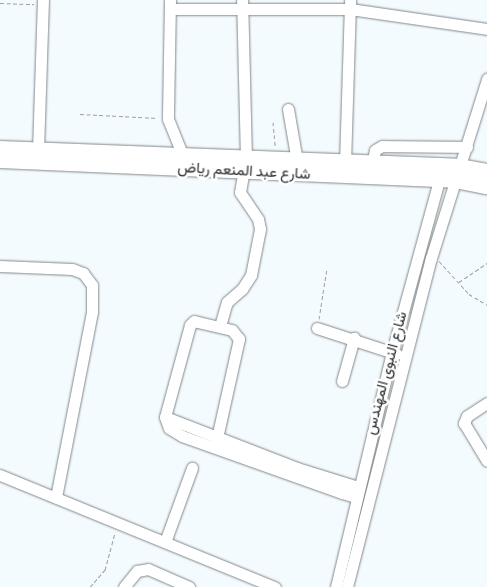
<!DOCTYPE html>
<meta charset="utf-8">
<style>
body{margin:0}
#map{position:relative;width:487px;height:587px;overflow:hidden;background:#f4fbfe;font-family:Signika,Vazirmatn,sans-serif}
div>[style]{position:absolute}
.path>*{height:1px;margin-top:-0.5px;transform-origin:0;background:repeating-linear-gradient(90deg,#9a9fa1 0 4px,transparent 0 6.5px)}
.roads{filter:drop-shadow(0 0 1px #82878a) drop-shadow(0 0 1px #82878a)}
.minor>*{height:11px;margin:-5.5px;padding:0 5.5px;transform-origin:5.5px;border-radius:5.5px;background:#fff}
.highway>*{height:16px;margin:-8px;padding:0 8px;transform-origin:8px;border-radius:8px;background:#fff}
span{translate:-50% -50%;white-space:nowrap;text-align:center;line-height:1.15;-webkit-text-stroke:5px #fff;paint-order:stroke}
.street-label{font-size:15px;color:#272a2b}
</style>
<div id="map">
<div class="path">
<i style="left:0;top:3px;width:34px;rotate:2deg"></i>
<i style="left:80px;top:114px;width:78px;rotate:2.9deg"></i>
<i style="left:273px;top:122px;width:25px;rotate:85deg"></i>
<i style="left:439px;top:261px;width:45px;rotate:47.7deg"></i>
<i style="left:469px;top:294px;width:21px;rotate:31deg"></i>
<i style="left:459px;top:282px;width:34px;rotate:-34deg"></i>
<i style="left:319px;top:319px;width:52px;rotate:-81.1deg"></i>
<i style="left:90px;top:587px;width:23px;rotate:-49deg"></i>
<i style="left:105px;top:570px;width:39px;rotate:-75deg"></i>
</div>
<div class="roads">
<div class="minor">
<i style="left:170px;top:0;width:119px;rotate:91deg"></i>
<i style="left:168px;top:119px;width:40px;rotate:68deg"></i>
<i style="left:170px;top:9px;width:180px"></i>
<i style="left:350px;top:9px;width:138px;rotate:8.3deg"></i>
<i style="left:288px;top:109px;width:53px;rotate:80.2deg"></i>
<i style="left:38px;top:150px;width:150px;rotate:-88.1deg"></i>
<i style="left:345px;top:163px;width:163px;rotate:-88.2deg"></i>
<i style="left:372px;top:164px;width:14px;rotate:-78deg"></i>
<i style="left:375px;top:150px;width:8px;rotate:-30deg"></i>
<i style="left:382px;top:146px;width:85px;rotate:0.7deg"></i>
<i style="left:0;top:266px;width:72px;rotate:2.4deg"></i>
<i style="left:72px;top:269px;width:12px;rotate:20deg"></i>
<i style="left:83px;top:273px;width:15px;rotate:53deg"></i>
<i style="left:92px;top:285px;width:27px;rotate:90deg"></i>
<i style="left:92px;top:312px;width:189px;rotate:101deg"></i>
<i style="left:220px;top:326px;width:25px;rotate:-74deg"></i>
<i style="left:227px;top:302px;width:20px;rotate:-41deg"></i>
<i style="left:242px;top:289px;width:17px;rotate:-57deg"></i>
<i style="left:251px;top:275px;width:47px;rotate:-78.9deg"></i>
<i style="left:260px;top:229px;width:10px;rotate:-101deg"></i>
<i style="left:258px;top:219px;width:32px;rotate:-124deg"></i>
<i style="left:240px;top:192px;width:34px;rotate:-80deg"></i>
<i style="left:246px;top:159px;width:159px;rotate:-91.4deg"></i>
<i style="left:317px;top:328px;width:84px;rotate:18deg"></i>
<i style="left:342px;top:381px;width:45px;rotate:-74.4deg"></i>
<i style="left:487px;top:403px;width:24px;rotate:147deg"></i>
<i style="left:467px;top:416px;width:8px;rotate:113deg"></i>
<i style="left:464px;top:423px;width:44px;rotate:58.8deg"></i>
<i style="left:165px;top:417px;width:142px;rotate:21.1deg"></i>
<i style="left:297px;top:468px;width:64px;rotate:17.3deg"></i>
<i style="left:215px;top:447px;width:111px;rotate:-77.5deg"></i>
<i style="left:239px;top:339px;width:11px;rotate:-128deg"></i>
<i style="left:232px;top:330px;width:39px;rotate:-167deg"></i>
<i style="left:194px;top:321px;width:6px;rotate:135deg"></i>
<i style="left:190px;top:325px;width:95px;rotate:105.2deg"></i>
<i style="left:165px;top:417px;width:12px;rotate:70deg"></i>
<i style="left:169px;top:428px;width:15px;rotate:32deg"></i>
<i style="left:182px;top:436px;width:170px;rotate:19.6deg"></i>
<i style="left:342px;top:493px;width:15px;rotate:16deg"></i>
<i style="left:0;top:475px;width:297px;rotate:22.2deg"></i>
<i style="left:165px;top:542px;width:79px;rotate:-70deg"></i>
<i style="left:124px;top:587px;width:21px;rotate:-51deg"></i>
<i style="left:137px;top:571px;width:11px;rotate:-10deg"></i>
<i style="left:148px;top:569px;width:45px;rotate:23.7deg"></i>
<i style="left:336px;top:587px;width:242px;rotate:-76.6deg"></i>
<i style="left:392px;top:352px;width:186px;rotate:-74.7deg"></i>
<i style="left:347px;top:587px;width:340px;rotate:-75.7deg"></i>
<i style="left:431px;top:258px;width:188px;rotate:-72.6deg"></i>
</div>
<div class="highway">
<i style="left:0;top:149px;width:459px;rotate:2.2deg"></i>
<i style="left:459px;top:167px;width:28px;rotate:10deg"></i>
<i style="left:0;top:160px;width:455px;rotate:2.5deg"></i>
<i style="left:455px;top:180px;width:33px;rotate:11deg"></i>
</div>
</div>
<div class="street-label">
<span style="left:244px;top:171px;rotate:3deg">شارع عبد المنعم رياض</span>
<span style="left:386px;top:373px;rotate:-75deg">شارع النبوى المهندس</span>
</div>
</div>
